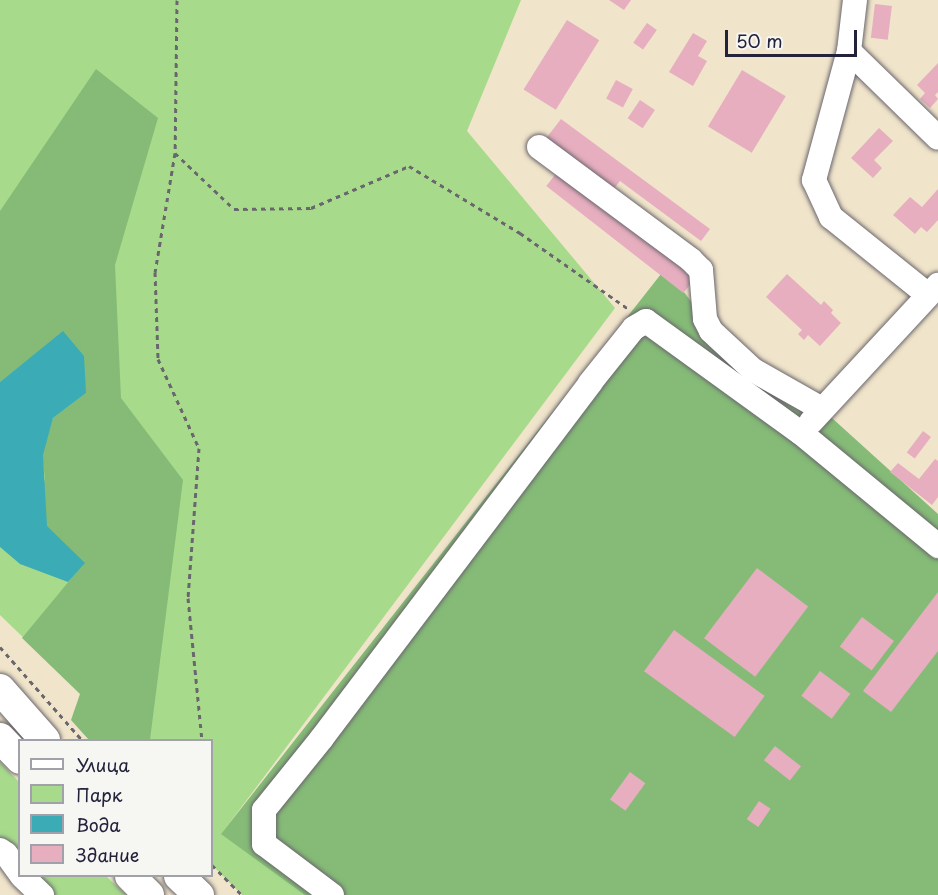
<!DOCTYPE html>
<meta charset="utf-8">
<style>
body{margin:0}
#map{position:relative;width:938px;height:895px;overflow:hidden;background:#f0e4ca;font-family:"Playpen Sans",sans-serif}
div>[style]{position:absolute}
.green>*{inset:0;background:#a7db8b}
.forest>*{inset:0;background:#85bb77}
.water>*{inset:0;background:#3bacb6}
.building>*{inset:0;background:#e6aebf;transform-origin:0 0}
.path>*{height:3px;margin-top:-1.5px;transform-origin:0;background:repeating-linear-gradient(90deg,#6a666d 0 4.5px,transparent 0 9px)}
.roads{filter:drop-shadow(0 0 2px #6a666d) drop-shadow(0 0 2px #6a666d)}
.minor>*{height:24px;margin:-12px;padding:0 12px;transform-origin:12px;border-radius:12px;background:#fff}
.major>*{height:30px;margin:-15px;padding:0 15px;transform-origin:15px;border-radius:15px;background:#fff}
span{translate:-50% -50%;white-space:nowrap;text-align:center;line-height:1.15;-webkit-text-stroke:4.5px #f6f6f2;paint-order:stroke}
.legend{position:absolute;left:18px;top:739px;width:195px;height:138px;box-sizing:border-box;background:#f6f6f2;border:2px solid #a1a1a9;margin:0;padding:8px 10px;list-style:none;font-size:18px;color:#22223b}
.legend li{display:flex;align-items:center;gap:12px;height:30px}
.legend b{width:30px;border:2px solid #a1a1a9}
.scale{position:absolute;left:725px;top:30px;width:132px;height:27px;box-sizing:border-box;border:3px solid #22223b;border-top:0;padding-left:8px;font-size:18px;line-height:21px;white-space:nowrap;color:#22223b;-webkit-text-stroke:4px #f6f6f2;paint-order:stroke}
</style>
<div id="map">
<div class="green">
<i style="clip-path:polygon(0 0,521px 0,467px 131px,615px 308px,222px 833px,329px 895px,242px 895px,212px 865px,212px 740px,129px 740px,0 615px)"></i>
<i style="clip-path:polygon(0 762px,19px 782px,19px 866px,0 839px)"></i>
<i style="clip-path:polygon(31px 876px,106px 876px,126px 895px,54px 895px)"></i>
</div>
<div class="forest">
<i style="clip-path:polygon(96px 69px,158px 118px,115px 265px,121px 398px,183px 480px,150px 740px,89px 740px,71px 720px,80px 694px,22px 638px,84px 563px,35px 525px,45px 478px,42px 455px,53px 418px,86px 393px,63px 332px,0 382px,0 211px)"></i>
<i style="clip-path:polygon(661px 274px,684px 292px,719px 339px,822px 409px,938px 514px,938px 895px,305px 895px,221px 834px)"></i>
</div>
<div class="water">
<i style="clip-path:polygon(63px 331px,84px 356px,86px 393px,53px 418px,43px 455px,47px 526px,85px 563px,68px 582px,20px 564px,0 547px,0 382px)"></i>
</div>
<div class="building">
<i style="clip-path:polygon(609px 0,631px 0,624px 10px)"></i>
<i style="left:875px;top:4px;width:17px;height:34px;rotate:7deg"></i>
<i style="left:567px;top:20px;width:38px;height:82px;rotate:32deg"></i>
<i style="left:647px;top:23px;width:12px;height:24px;rotate:35deg"></i>
<i style="clip-path:polygon(693px 33px,707px 41px,698px 56px,707px 61px,693px 86px,669px 72px)"></i>
<i style="clip-path:polygon(938px 63px,938px 92px,935px 95px,938px 99px,930px 108px,920px 99px,925px 93px,917px 85px)"></i>
<i style="left:742px;top:70px;width:51px;height:66px;rotate:31deg"></i>
<i style="left:616px;top:80px;width:19px;height:21px;rotate:28deg"></i>
<i style="left:640px;top:100px;width:18px;height:22px;rotate:34deg"></i>
<i style="clip-path:polygon(561px 119px,710px 229px,701px 241px,620px 181px,612px 191px,544px 141px)"></i>
<i style="clip-path:polygon(879px 128px,893px 141px,874px 160px,882px 168px,873px 178px,851px 158px)"></i>
<i style="left:558px;top:171px;width:174px;height:19px;rotate:38deg"></i>
<i style="clip-path:polygon(938px 189px,938px 220px,927px 232px,921px 227px,915px 234px,893px 215px,910px 197px,922px 207px)"></i>
<i style="clip-path:polygon(787px 274px,821px 305px,824px 301px,833px 310px,831px 313px,841px 323px,820px 346px,808px 335px,804px 340px,798px 334px,802px 330px,766px 297px)"></i>
<i style="left:923px;top:431px;width:10px;height:27px;rotate:37deg"></i>
<i style="clip-path:polygon(935px 459px,938px 461px,938px 497px,932px 505px,890px 472px,898px 463px,919px 479px)"></i>
<i style="left:757px;top:568px;width:64px;height:88px;rotate:37deg"></i>
<i style="clip-path:polygon(938px 592px,938px 651px,891px 712px,863px 691px)"></i>
<i style="left:862px;top:617px;width:40px;height:37px;rotate:37deg"></i>
<i style="left:674px;top:630px;width:112px;height:51px;rotate:36deg"></i>
<i style="left:820px;top:671px;width:38px;height:31px;rotate:37deg"></i>
<i style="left:775px;top:746px;width:33px;height:18px;rotate:38deg"></i>
<i style="left:630px;top:772px;width:19px;height:34px;rotate:36deg"></i>
<i style="left:759px;top:801px;width:14px;height:22px;rotate:34deg"></i>
</div>
<div class="path">
<i style="left:177px;top:0;width:153px;rotate:90.7deg"></i>
<i style="left:175px;top:153px;width:81px;rotate:43.5deg"></i>
<i style="left:234px;top:209px;width:77px;rotate:-0.7deg"></i>
<i style="left:311px;top:208px;width:107px;rotate:-23.2deg"></i>
<i style="left:409px;top:166px;width:130px;rotate:31.1deg"></i>
<i style="left:520px;top:233px;width:131px;rotate:35deg"></i>
<i style="left:175px;top:153px;width:121px;rotate:99.5deg"></i>
<i style="left:155px;top:272px;width:87px;rotate:88deg"></i>
<i style="left:158px;top:359px;width:98px;rotate:65.3deg"></i>
<i style="left:199px;top:448px;width:150px;rotate:94.2deg"></i>
<i style="left:188px;top:598px;width:143px;rotate:84.4deg"></i>
<i style="left:0;top:647px;width:124px;rotate:48.6deg"></i>
<i style="left:212px;top:865px;width:42px;rotate:45deg"></i>
</div>
<div class="roads">
<div class="minor">
<i style="left:855px;top:0;width:51px;rotate:96.7deg"></i>
<i style="left:849px;top:51px;width:134px;rotate:105.2deg"></i>
<i style="left:814px;top:180px;width:41px;rotate:65.3deg"></i>
<i style="left:831px;top:217px;width:124px;rotate:38.8deg"></i>
<i style="left:849px;top:51px;width:124px;rotate:44.3deg"></i>
<i style="left:539px;top:147px;width:189px;rotate:36.6deg"></i>
<i style="left:691px;top:260px;width:14px;rotate:45deg"></i>
<i style="left:701px;top:270px;width:49px;rotate:85.3deg"></i>
<i style="left:705px;top:319px;width:13px;rotate:63deg"></i>
<i style="left:711px;top:331px;width:57px;rotate:42.9deg"></i>
<i style="left:753px;top:370px;width:79px;rotate:29.5deg"></i>
<i style="left:811px;top:422px;width:187px;rotate:-47.2deg"></i>
<i style="left:0;top:850px;width:7px;rotate:34deg"></i>
<i style="left:6px;top:854px;width:24px;rotate:54deg"></i>
<i style="left:22px;top:876px;width:28px;rotate:44deg"></i>
<i style="left:332px;top:895px;width:85px;rotate:-143.1deg"></i>
<i style="left:264px;top:844px;width:34px;rotate:-90deg"></i>
<i style="left:264px;top:810px;width:92px;rotate:-51.1deg"></i>
<i style="left:322px;top:738px;width:445px;rotate:-52.9deg"></i>
<i style="left:590px;top:383px;width:70px;rotate:-51.3deg"></i>
<i style="left:634px;top:328px;width:14px;rotate:-30deg"></i>
<i style="left:646px;top:321px;width:191px;rotate:35.9deg"></i>
<i style="left:801px;top:433px;width:178px;rotate:39.5deg"></i>
</div>
<div class="major">
<i style="left:0;top:689px;width:68px;rotate:48.6deg"></i>
<i style="left:0;top:738px;width:29px;rotate:46deg"></i>
<i style="left:130px;top:876px;width:27px;rotate:45deg"></i>
<i style="left:179px;top:876px;width:28px;rotate:44deg"></i>
</div>
</div>
<ul class="legend">
<li><b style="height:8px;background:#fff"></b>Улица</li>
<li><b style="height:16px;background:#a7db8b"></b>Парк</li>
<li><b style="height:16px;background:#3bacb6"></b>Вода</li>
<li><b style="height:16px;background:#e6aebf"></b>Здание</li>
</ul>
<div class="scale">50 m</div>
</div>
